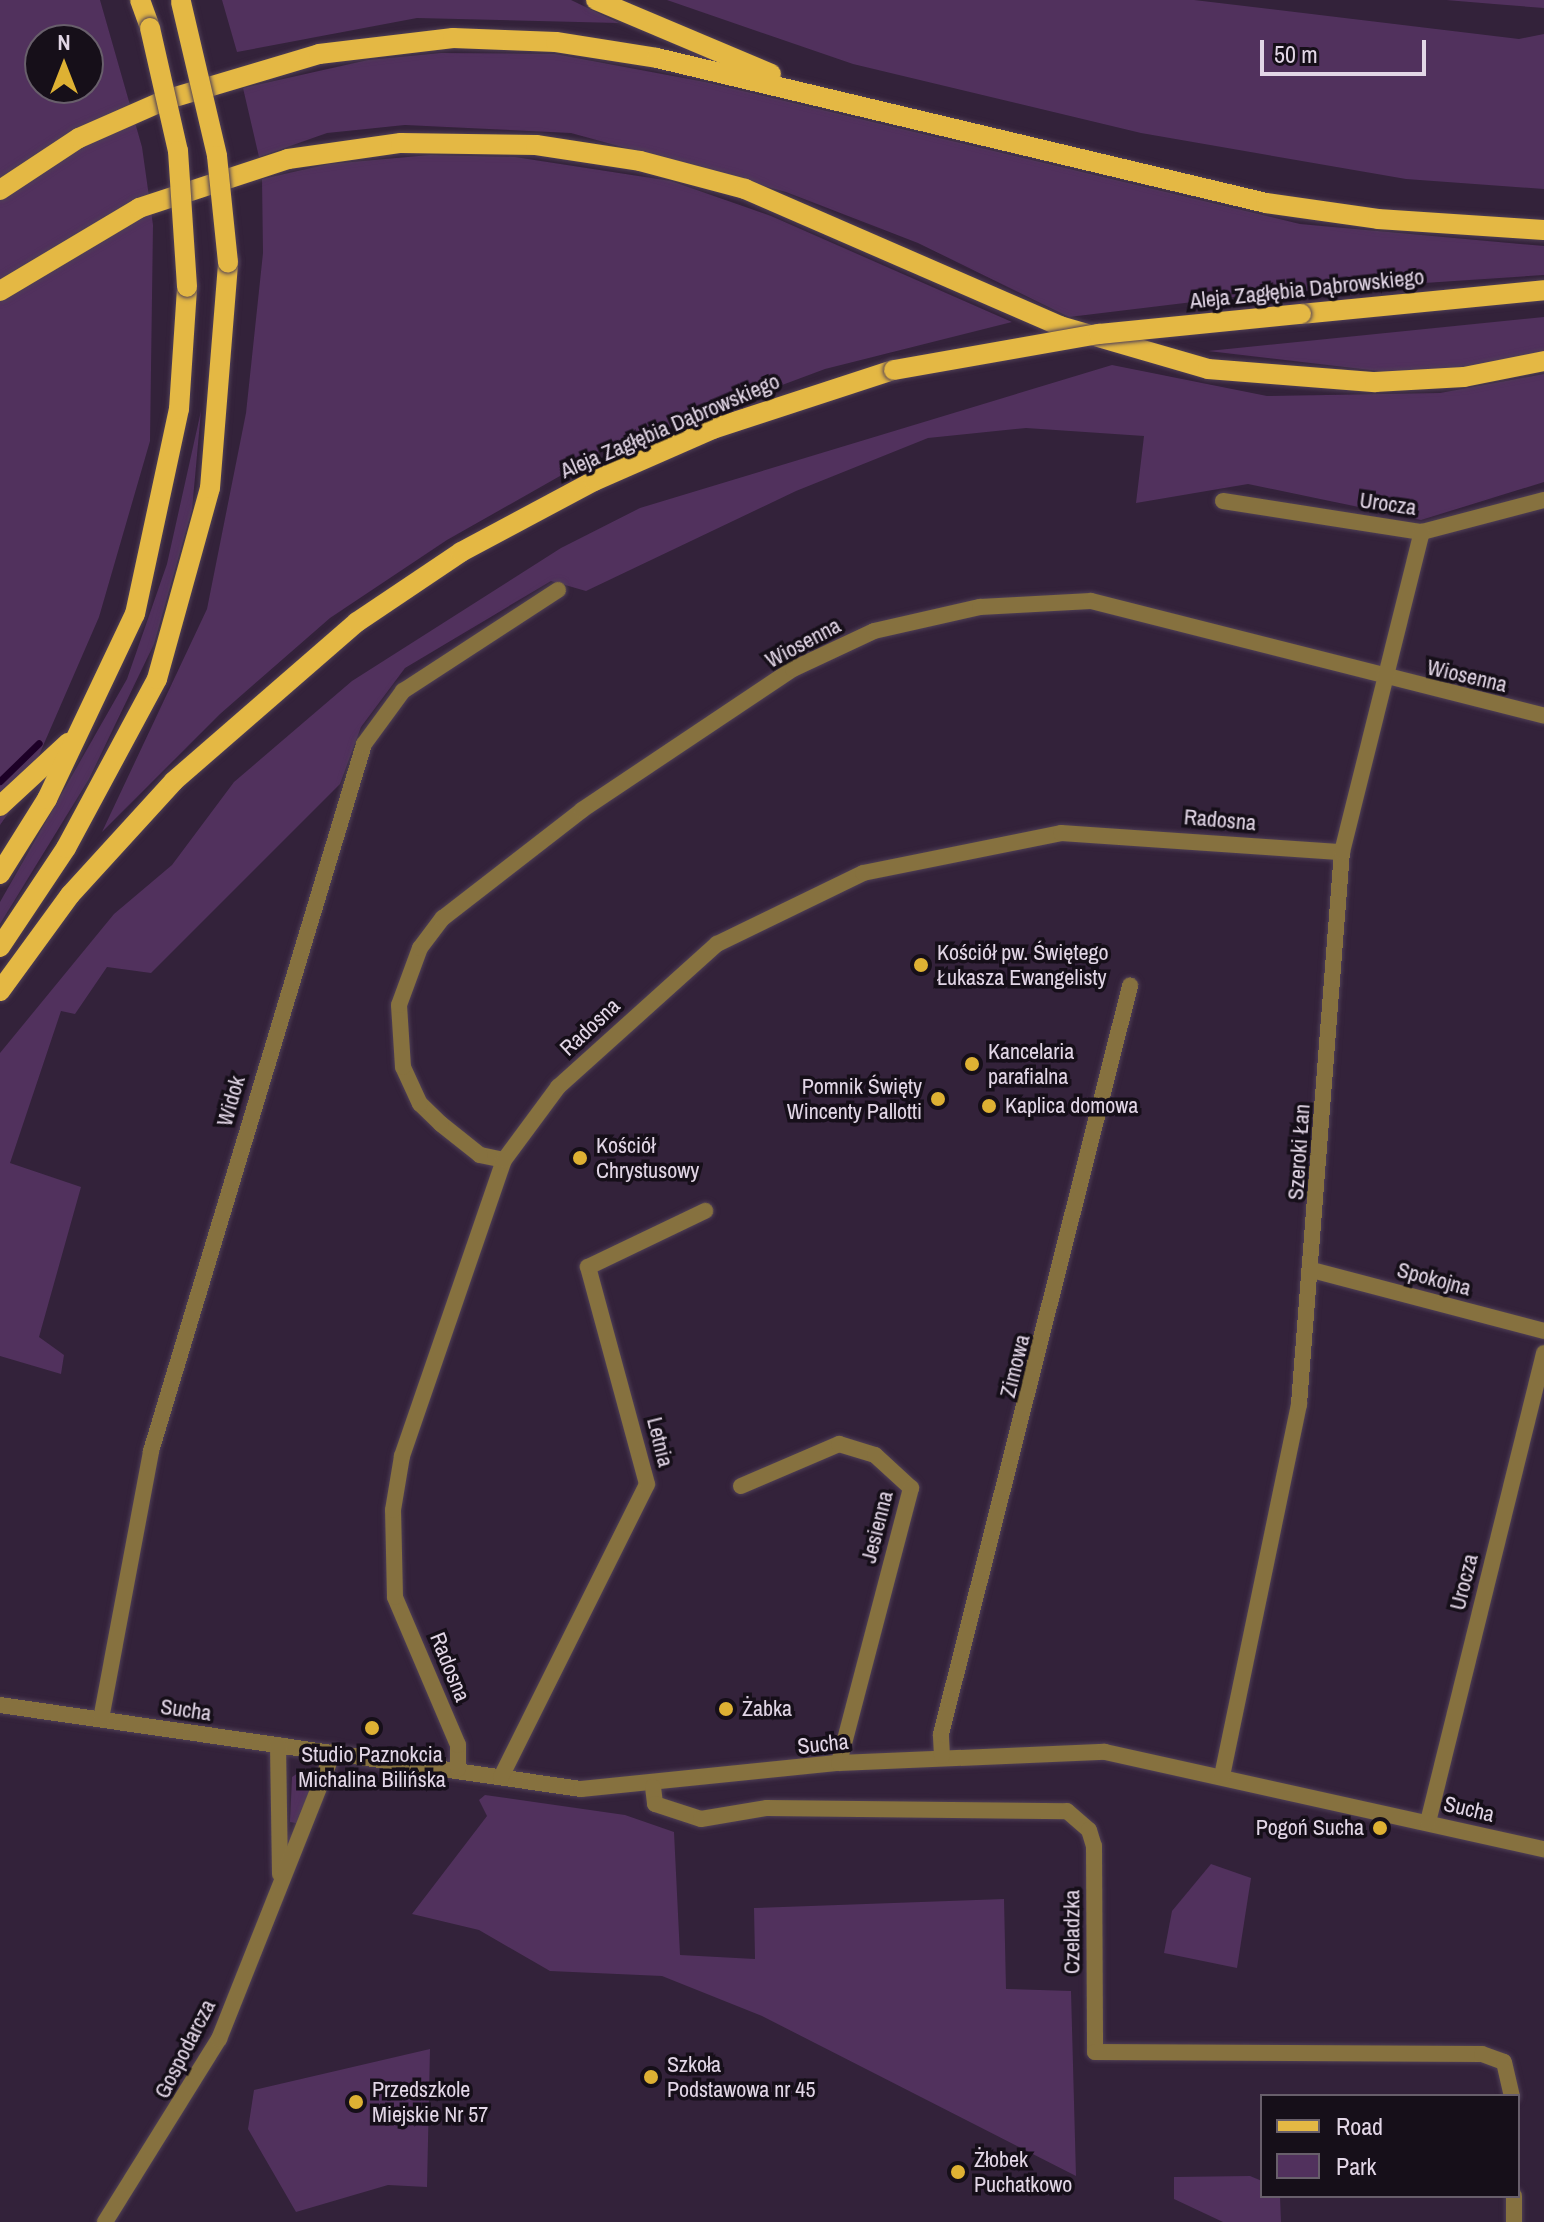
<!DOCTYPE html>
<meta charset="utf-8">
<style>
body{margin:0}
#map{position:relative;width:1544px;height:2222px;overflow:hidden;background:#33223a;font-family:"Archivo Narrow",sans-serif}
div>[style]{position:absolute}
.green>*{inset:0;background:#51315d}
.stream>*{height:7px;margin:-3.5px;padding:0 3.5px;transform-origin:3.5px;border-radius:3.5px;background:#1d0027}
.roads{filter:drop-shadow(0 0 2px #4f3f56) drop-shadow(0 0 2px #4f3f56)}
.street>*{height:16px;margin:-8px;padding:0 8px;transform-origin:8px;border-radius:8px;background:#86713f}
.primary>*{height:20px;margin:-10px;padding:0 10px;transform-origin:10px;border-radius:10px;background:#e4b844}
.bridges{filter:drop-shadow(0 0 2px #4f3f56) drop-shadow(0 0 2px #4f3f56)}
.primary-bridge>*{height:20px;margin:-10px;padding:0 10px;transform-origin:10px;border-radius:10px;background:#e4b844}
.dots>*{width:22px;height:22px;translate:-50% -50%;box-sizing:border-box;border:4px solid #160f19;border-radius:50%}
span{translate:-50% -50%;white-space:nowrap;text-align:center;line-height:1.15;-webkit-text-stroke:7px #160f19;paint-order:stroke}
.street-label{font-size:22px;color:#e2d6e6}
.poi-label{font-size:22px;color:#e2d6e6}
.left{translate:0 -50%;text-align:left}
.right{translate:-100% -50%;text-align:right}
.legend{position:absolute;left:1260px;top:2094px;width:260px;height:104px;box-sizing:border-box;background:#160f19;border:2px solid #685f6b;margin:0;padding:10px 14px;list-style:none;font-size:24px;color:#e2d6e6}
.legend li{display:flex;align-items:center;gap:16px;height:40px}
.legend b{width:40px;border:2px solid #685f6b}
.north{position:absolute;left:24px;top:24px;width:80px;height:80px;box-sizing:border-box;background:#160f19;border:2px solid #685f6b;border-radius:50%;rotate:0deg;font-size:22px;font-weight:700;line-height:32px;text-align:center;color:#e2d6e6}
.north::after{content:'';display:block;margin:auto;width:28px;height:36px;background:#deb133;clip-path:polygon(50% 0,100% 100%,50% 72%,0 100%)}
.scale{position:absolute;left:1260px;top:40px;width:166px;height:36px;box-sizing:border-box;border:4px solid #e2d6e6;border-top:0;padding-left:10px;font-size:24px;line-height:28px;white-space:nowrap;color:#e2d6e6;-webkit-text-stroke:6px #160f19;paint-order:stroke}
</style>
<div id="map">
<div class="green">
<i style="clip-path:polygon(evenodd,0 0,100px 0,142px 147px,153px 225px,150px 441px,99px 617px,23px 792px,0 825px,0 0,40px 40px,88px 40px,88px 88px,40px 88px,40px 40px)"></i>
<i style="clip-path:polygon(222px 0,571px 0,619px 23px,417px 18px,237px 52px)"></i>
<i style="clip-path:polygon(667px 0,1194px 0,1519px 39px,1544px 34px,1544px 189px,1406px 179px,1141px 133px,853px 64px)"></i>
<i style="clip-path:polygon(1446px 0,1544px 0,1544px 8px,1494px 4px)"></i>
<i style="clip-path:polygon(441px 53px,555px 54px,705px 82px,1300px 224px,1544px 246px,1544px 275px,1259px 294px,1069px 317px,918px 243px,786px 192px,571px 133px,405px 125px,327px 133px,259px 157px,243px 88px,368px 60px)"></i>
<i style="clip-path:polygon(430px 155px,515px 157px,671px 181px,771px 216px,1012px 322px,825px 369px,604px 451px,447px 540px,330px 618px,220px 714px,102px 832px,207px 609px,246px 413px,263px 253px,262px 179px,329px 164px)"></i>
<i style="clip-path:polygon(1544px 317px,1544px 352px,1490px 366px,1396px 373px,1208px 351px)"></i>
<i style="clip-path:polygon(1112px 365px,1267px 396px,1440px 393px,1544px 374px,1544px 482px,1421px 520px,1248px 484px,1136px 503px,1144px 436px,1026px 428px,928px 438px,796px 491px,586px 591px,551px 581px,405px 668px,361px 727px,340px 784px,151px 973px,107px 967px,75px 1014px,61px 1011px,10px 1163px,81px 1187px,39px 1337px,64px 1355px,61px 1374px,0 1356px,0 1053px,114px 914px,172px 865px,234px 782px,352px 681px,561px 548px,640px 508px)"></i>
<i style="clip-path:polygon(201px 411px,192px 510px,154px 644px,89px 779px,0 924px,0 902px,127px 679px,167px 564px)"></i>
<i style="clip-path:polygon(304px 1769px,314px 1776px,301px 1824px,290px 1822px,292px 1777px)"></i>
<i style="clip-path:polygon(485px 1795px,625px 1815px,674px 1832px,680px 1955px,755px 1959px,754px 1908px,1004px 1899px,1006px 1989px,1071px 1991px,1076px 2176px,762px 2016px,662px 1976px,550px 1971px,479px 1930px,412px 1914px,487px 1816px,479px 1800px)"></i>
<i style="clip-path:polygon(1211px 1864px,1251px 1878px,1237px 1968px,1164px 1953px,1172px 1911px)"></i>
<i style="clip-path:polygon(430px 2049px,427px 2187px,388px 2185px,296px 2212px,248px 2129px,254px 2090px)"></i>
<i style="clip-path:polygon(1250px 2176px,1262px 2181px,1262px 2196px,1280px 2196px,1281px 2222px,1223px 2222px,1174px 2199px,1174px 2177px)"></i>
</div>
<div class="stream">
<i style="left:0;top:781px;width:54px;rotate:-44.3deg"></i>
</div>
<div class="roads">
<div class="street">
<i style="left:1223px;top:501px;width:201px;rotate:8.9deg"></i>
<i style="left:1422px;top:532px;width:126px;rotate:-14.7deg"></i>
<i style="left:504px;top:1160px;width:25px;rotate:-168deg"></i>
<i style="left:480px;top:1155px;width:50px;rotate:-141.5deg"></i>
<i style="left:441px;top:1124px;width:29px;rotate:-136deg"></i>
<i style="left:420px;top:1104px;width:41px;rotate:-114.7deg"></i>
<i style="left:403px;top:1067px;width:62px;rotate:-93.7deg"></i>
<i style="left:399px;top:1005px;width:61px;rotate:-69.8deg"></i>
<i style="left:420px;top:948px;width:38px;rotate:-53deg"></i>
<i style="left:443px;top:918px;width:176px;rotate:-37.8deg"></i>
<i style="left:582px;top:810px;width:254px;rotate:-33.8deg"></i>
<i style="left:793px;top:669px;width:89px;rotate:-25.1deg"></i>
<i style="left:874px;top:631px;width:109px;rotate:-12.8deg"></i>
<i style="left:980px;top:607px;width:111px;rotate:-3.1deg"></i>
<i style="left:1091px;top:601px;width:467px;rotate:14.2deg"></i>
<i style="left:1312px;top:1270px;width:240px;rotate:14.7deg"></i>
<i style="left:741px;top:1486px;width:107px;rotate:-23.2deg"></i>
<i style="left:839px;top:1444px;width:38px;rotate:17deg"></i>
<i style="left:875px;top:1455px;width:49px;rotate:42.5deg"></i>
<i style="left:911px;top:1488px;width:284px;rotate:104.7deg"></i>
<i style="left:0;top:1705px;width:587px;rotate:8.23deg"></i>
<i style="left:581px;top:1789px;width:259px;rotate:-5.8deg"></i>
<i style="left:839px;top:1763px;width:266px;rotate:-2.4deg"></i>
<i style="left:1105px;top:1752px;width:450px;rotate:12.5deg"></i>
<i style="left:101px;top:1719px;width:273px;rotate:-79.4deg"></i>
<i style="left:151px;top:1451px;width:738px;rotate:-73.23deg"></i>
<i style="left:364px;top:744px;width:66px;rotate:-53.7deg"></i>
<i style="left:403px;top:691px;width:185px;rotate:-33.1deg"></i>
<i style="left:278px;top:1745px;width:129px;rotate:89.1deg"></i>
<i style="left:942px;top:1756px;width:22px;rotate:-93deg"></i>
<i style="left:941px;top:1734px;width:772px;rotate:-75.82deg"></i>
<i style="left:458px;top:1769px;width:24px;rotate:-90deg"></i>
<i style="left:458px;top:1745px;width:161px;rotate:-113.1deg"></i>
<i style="left:395px;top:1597px;width:87px;rotate:-91.3deg"></i>
<i style="left:393px;top:1510px;width:55px;rotate:-80.5deg"></i>
<i style="left:402px;top:1456px;width:313px;rotate:-71deg"></i>
<i style="left:504px;top:1160px;width:91px;rotate:-53.5deg"></i>
<i style="left:558px;top:1087px;width:214px;rotate:-42deg"></i>
<i style="left:717px;top:944px;width:162px;rotate:-25.9deg"></i>
<i style="left:863px;top:873px;width:202px;rotate:-11.4deg"></i>
<i style="left:1061px;top:833px;width:282px;rotate:3.9deg"></i>
<i style="left:1222px;top:1776px;width:380px;rotate:-78.3deg"></i>
<i style="left:1299px;top:1404px;width:554px;rotate:-85.55deg"></i>
<i style="left:1342px;top:852px;width:330px;rotate:-76deg"></i>
<i style="left:501px;top:1777px;width:327px;rotate:-63.5deg"></i>
<i style="left:647px;top:1484px;width:225px;rotate:-105.2deg"></i>
<i style="left:588px;top:1267px;width:130px;rotate:-25.6deg"></i>
<i style="left:653px;top:1787px;width:17px;rotate:83deg"></i>
<i style="left:655px;top:1804px;width:48px;rotate:18.1deg"></i>
<i style="left:701px;top:1819px;width:67px;rotate:-9.5deg"></i>
<i style="left:767px;top:1808px;width:300px;rotate:0.6deg"></i>
<i style="left:1067px;top:1811px;width:29px;rotate:41deg"></i>
<i style="left:1089px;top:1830px;width:17px;rotate:73deg"></i>
<i style="left:1094px;top:1846px;width:206px;rotate:89.7deg"></i>
<i style="left:1095px;top:2052px;width:387px;rotate:0.3deg"></i>
<i style="left:1482px;top:2054px;width:23px;rotate:20deg"></i>
<i style="left:1504px;top:2062px;width:35px;rotate:77deg"></i>
<i style="left:1428px;top:1822px;width:483px;rotate:-76.1deg"></i>
<i style="left:1514px;top:2196px;width:26px;rotate:90deg"></i>
<i style="left:105px;top:2222px;width:216px;rotate:-58.1deg"></i>
<i style="left:219px;top:2039px;width:309px;rotate:-68.3deg"></i>
</div>
<div class="primary">
<i style="left:140px;top:0;width:30px;rotate:70deg"></i>
<i style="left:596px;top:0;width:190px;rotate:22.9deg"></i>
<i style="left:0;top:190px;width:95px;rotate:-33.4deg"></i>
<i style="left:79px;top:138px;width:94px;rotate:-23.8deg"></i>
<i style="left:165px;top:100px;width:161px;rotate:-16.6deg"></i>
<i style="left:319px;top:54px;width:135px;rotate:-6.8deg"></i>
<i style="left:453px;top:38px;width:103px;rotate:2.2deg"></i>
<i style="left:556px;top:42px;width:102px;rotate:9deg"></i>
<i style="left:657px;top:58px;width:626px;rotate:13.39deg"></i>
<i style="left:1266px;top:203px;width:113px;rotate:8.1deg"></i>
<i style="left:1378px;top:219px;width:166px;rotate:3.8deg"></i>
<i style="left:0;top:291px;width:162px;rotate:-30.8deg"></i>
<i style="left:139px;top:208px;width:157px;rotate:-18.2deg"></i>
<i style="left:288px;top:159px;width:114px;rotate:-8.1deg"></i>
<i style="left:401px;top:143px;width:135px;rotate:0.8deg"></i>
<i style="left:536px;top:145px;width:105px;rotate:8.7deg"></i>
<i style="left:640px;top:161px;width:109px;rotate:14.9deg"></i>
<i style="left:745px;top:189px;width:344px;rotate:23.5deg"></i>
<i style="left:1060px;top:326px;width:154px;rotate:16.2deg"></i>
<i style="left:1208px;top:369px;width:168px;rotate:4.5deg"></i>
<i style="left:1375px;top:382px;width:89px;rotate:-3.2deg"></i>
<i style="left:1464px;top:377px;width:82px;rotate:-11.3deg"></i>
<i style="left:1301px;top:314px;width:244px;rotate:-5.6deg"></i>
<i style="left:0;top:806px;width:93px;rotate:-42.8deg"></i>
<i style="left:0;top:874px;width:89px;rotate:-57.9deg"></i>
<i style="left:47px;top:799px;width:205px;rotate:-64.6deg"></i>
<i style="left:135px;top:614px;width:210px;rotate:-77.9deg"></i>
<i style="left:179px;top:409px;width:122px;rotate:-86.2deg"></i>
<i style="left:0;top:947px;width:119px;rotate:-56.3deg"></i>
<i style="left:66px;top:848px;width:192px;rotate:-61.7deg"></i>
<i style="left:157px;top:679px;width:198px;rotate:-74.5deg"></i>
<i style="left:210px;top:488px;width:227px;rotate:-85.4deg"></i>
<i style="left:0;top:991px;width:119px;rotate:-53.9deg"></i>
<i style="left:70px;top:895px;width:154px;rotate:-47.6deg"></i>
<i style="left:174px;top:781px;width:242px;rotate:-41deg"></i>
<i style="left:357px;top:622px;width:125px;rotate:-33.9deg"></i>
<i style="left:461px;top:552px;width:151px;rotate:-28.1deg"></i>
<i style="left:594px;top:481px;width:130px;rotate:-23.6deg"></i>
<i style="left:713px;top:429px;width:190px;rotate:-18.1deg"></i>
</div>
</div>
<div class="bridges">
<div class="primary-bridge">
<i style="left:181px;top:2px;width:158px;rotate:76.8deg"></i>
<i style="left:217px;top:156px;width:107px;rotate:84.1deg"></i>
<i style="left:150px;top:28px;width:126px;rotate:77.2deg"></i>
<i style="left:178px;top:151px;width:136px;rotate:86.2deg"></i>
<i style="left:894px;top:370px;width:208px;rotate:-10deg"></i>
<i style="left:1099px;top:334px;width:203px;rotate:-5.7deg"></i>
</div>
</div>
<div class="dots">
<i style="left:921px;top:965px;background:#deb133"></i>
<i style="left:972px;top:1064px;background:#deb133"></i>
<i style="left:938px;top:1099px;background:#deb133"></i>
<i style="left:989px;top:1106px;background:#deb133"></i>
<i style="left:580px;top:1158px;background:#deb133"></i>
<i style="left:726px;top:1709px;background:#deb133"></i>
<i style="left:372px;top:1728px;background:#deb133"></i>
<i style="left:1380px;top:1828px;background:#deb133"></i>
<i style="left:651px;top:2077px;background:#deb133"></i>
<i style="left:356px;top:2102px;background:#deb133"></i>
<i style="left:958px;top:2172px;background:#deb133"></i>
</div>
<div class="street-label">
<span style="left:1307px;top:289px;rotate:-6deg">Aleja Zagłębia Dąbrowskiego</span>
<span style="left:670px;top:426px;rotate:-23deg">Aleja Zagłębia Dąbrowskiego</span>
<span style="left:1388px;top:504px;rotate:8deg">Urocza</span>
<span style="left:803px;top:643px;rotate:-28deg">Wiosenna</span>
<span style="left:1467px;top:676px;rotate:13deg">Wiosenna</span>
<span style="left:1220px;top:820px;rotate:5deg">Radosna</span>
<span style="left:590px;top:1027px;rotate:-43deg">Radosna</span>
<span style="left:231px;top:1101px;rotate:-74deg">Widok</span>
<span style="left:1299px;top:1152px;rotate:-86deg">Szeroki Łan</span>
<span style="left:1434px;top:1279px;rotate:15deg">Spokojna</span>
<span style="left:1015px;top:1366px;rotate:-76deg">Zimowa</span>
<span style="left:660px;top:1442px;rotate:76deg">Letnia</span>
<span style="left:877px;top:1527px;rotate:-76deg">Jesienna</span>
<span style="left:1464px;top:1582px;rotate:-76deg">Urocza</span>
<span style="left:450px;top:1667px;rotate:68deg">Radosna</span>
<span style="left:186px;top:1710px;rotate:8deg">Sucha</span>
<span style="left:823px;top:1744px;rotate:-6deg">Sucha</span>
<span style="left:1469px;top:1809px;rotate:13deg">Sucha</span>
<span style="left:1072px;top:1932px;rotate:-90deg">Czeladzka</span>
<span style="left:185px;top:2049px;rotate:-63deg">Gospodarcza</span>
</div>
<div class="poi-label">
<span class="left" style="left:937px;top:965px">Kościół pw. Świętego<br>Łukasza Ewangelisty</span>
<span class="left" style="left:988px;top:1064px">Kancelaria<br>parafialna</span>
<span class="right" style="left:922px;top:1099px">Pomnik Święty<br>Wincenty Pallotti</span>
<span class="left" style="left:1005px;top:1106px">Kaplica domowa</span>
<span class="left" style="left:596px;top:1158px">Kościół<br>Chrystusowy</span>
<span class="left" style="left:742px;top:1709px">Żabka</span>
<span style="left:372px;top:1767px">Studio Paznokcia<br>Michalina Bilińska</span>
<span class="right" style="left:1364px;top:1828px">Pogoń Sucha</span>
<span class="left" style="left:667px;top:2077px">Szkoła<br>Podstawowa nr 45</span>
<span class="left" style="left:372px;top:2102px">Przedszkole<br>Miejskie Nr 57</span>
<span class="left" style="left:974px;top:2172px">Żłobek<br>Puchatkowo</span>
</div>
<ul class="legend">
<li><b style="height:10px;background:#e4b844"></b>Road</li>
<li><b style="height:22px;background:#51315d"></b>Park</li>
</ul>
<div class="north">N</div>
<div class="scale">50 m</div>
</div>
